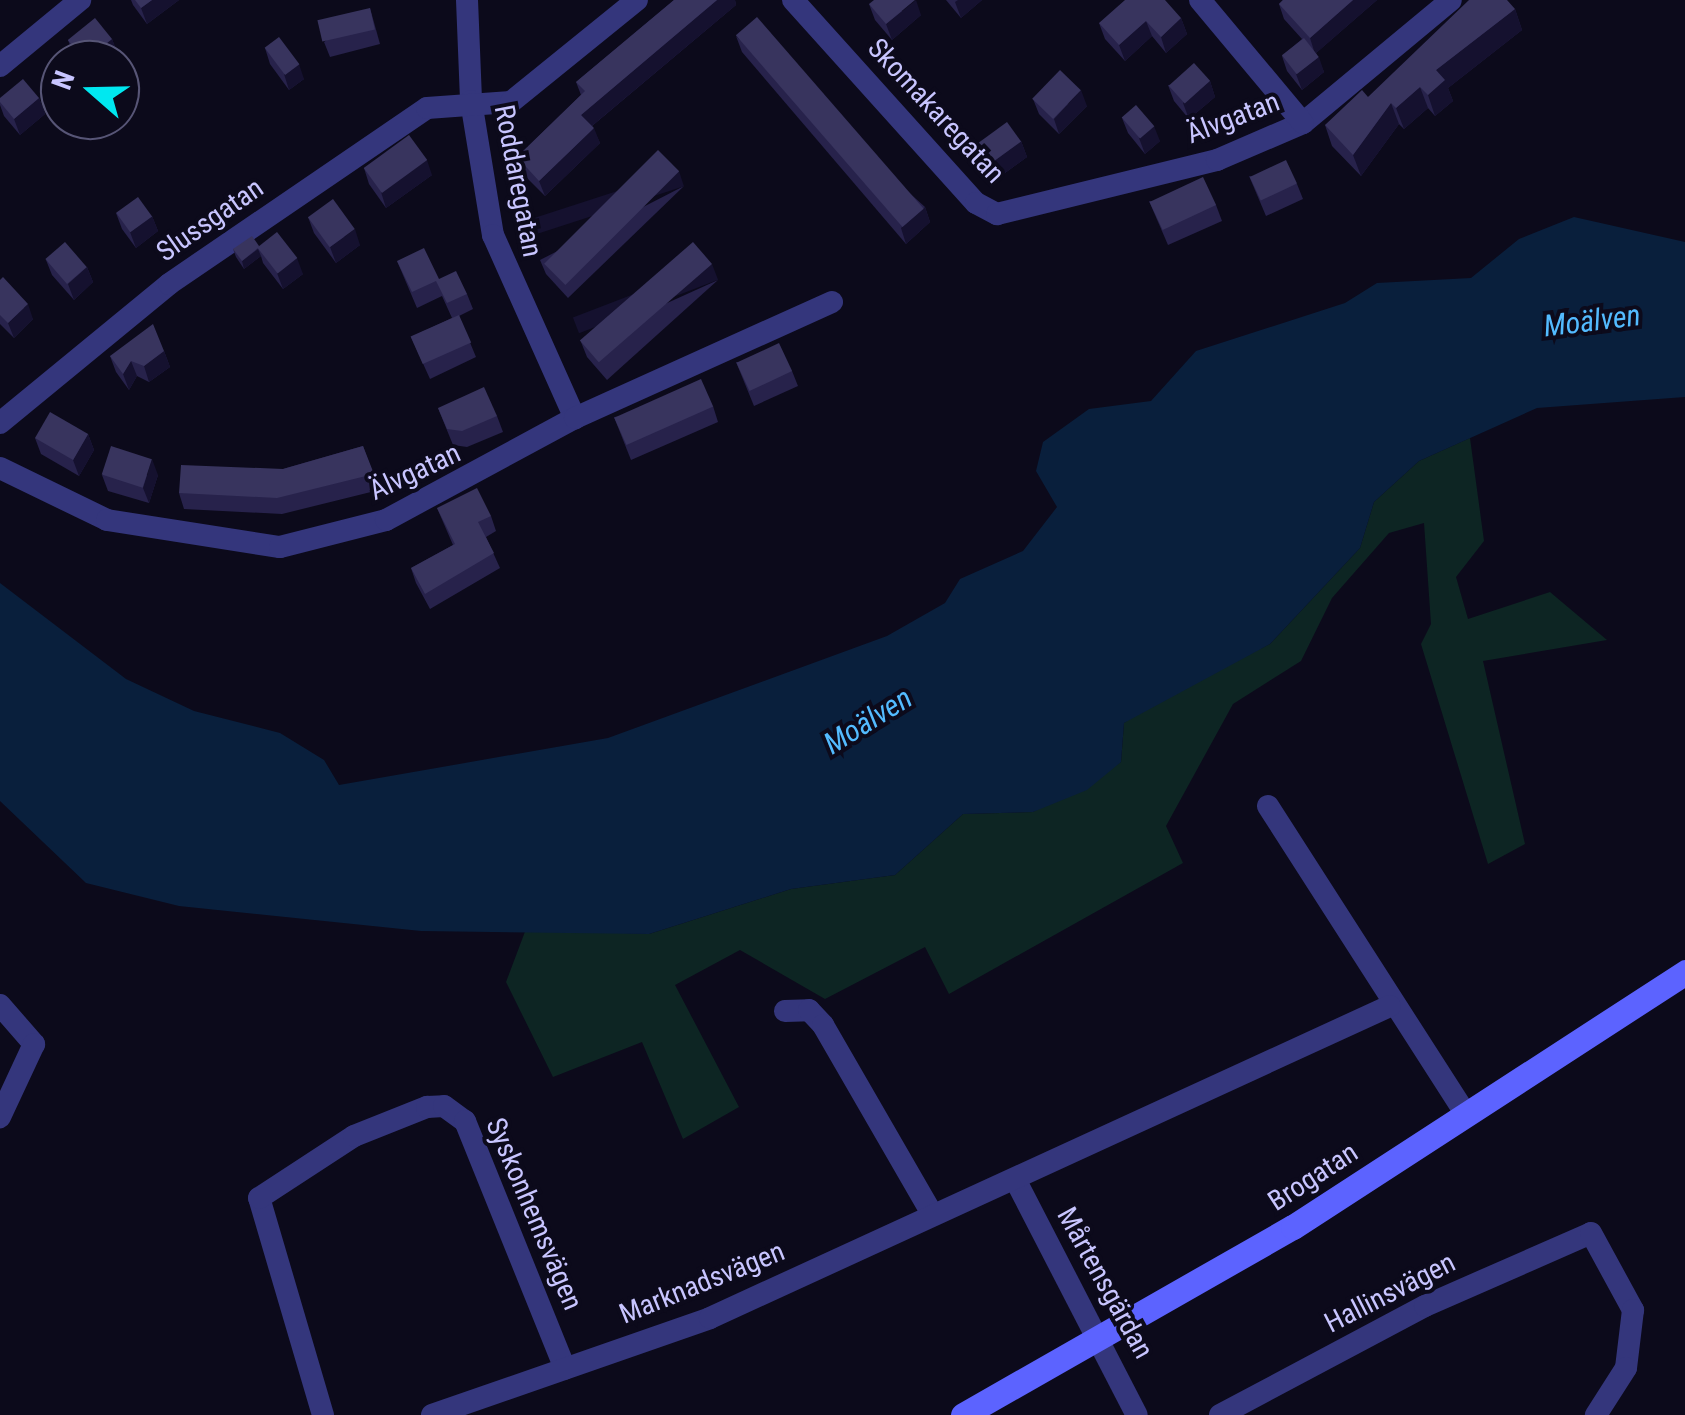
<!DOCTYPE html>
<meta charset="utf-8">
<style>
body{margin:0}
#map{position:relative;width:1685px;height:1415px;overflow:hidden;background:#0c0a1b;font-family:"Roboto Condensed",sans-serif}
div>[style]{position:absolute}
.green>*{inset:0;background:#0d2523}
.water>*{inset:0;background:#091f3c}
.street>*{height:22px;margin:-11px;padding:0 11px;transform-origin:11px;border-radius:11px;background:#34367c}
.secondary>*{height:25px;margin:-12.5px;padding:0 12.5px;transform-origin:12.5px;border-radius:12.5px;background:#5c63ff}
.wall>*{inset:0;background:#27224b}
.shaded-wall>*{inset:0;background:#15112f;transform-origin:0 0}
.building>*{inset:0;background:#38345e;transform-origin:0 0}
span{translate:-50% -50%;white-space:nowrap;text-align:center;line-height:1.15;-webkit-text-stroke:8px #0c0a1b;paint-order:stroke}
.street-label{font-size:28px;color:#c8c5ff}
.water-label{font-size:30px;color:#53bbff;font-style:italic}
.north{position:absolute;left:40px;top:40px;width:100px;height:100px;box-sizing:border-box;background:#0c0a1b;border:2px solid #575576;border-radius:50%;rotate:290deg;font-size:28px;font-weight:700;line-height:40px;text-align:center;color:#c8c5ff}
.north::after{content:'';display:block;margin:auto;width:35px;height:45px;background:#00e8f0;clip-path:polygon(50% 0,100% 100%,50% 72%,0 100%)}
</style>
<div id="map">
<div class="green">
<i style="clip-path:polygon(1470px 438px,1484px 541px,1456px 577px,1468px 619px,1550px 592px,1607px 640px,1483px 661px,1525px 844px,1488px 864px,1421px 644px,1431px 624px,1424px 523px,1389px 533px,1332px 598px,1301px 661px,1233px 704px,1166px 826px,1183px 863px,949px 994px,925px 947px,825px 999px,740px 950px,675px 985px,739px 1107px,683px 1139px,642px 1042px,553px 1077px,506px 982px,526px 929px,649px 934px,791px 889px,895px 875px,963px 814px,1033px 812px,1121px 762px,1124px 723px,1152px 702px,1270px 644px,1360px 548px,1374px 502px,1419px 461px)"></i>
</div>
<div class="water">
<i style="clip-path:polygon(1574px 217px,1685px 242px,1685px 397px,1537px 408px,1419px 461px,1374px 502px,1360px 548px,1270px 644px,1124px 723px,1121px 762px,1087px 790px,1033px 812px,963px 814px,895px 875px,791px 889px,649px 934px,421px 931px,179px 906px,86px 883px,0 801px,0 583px,126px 679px,194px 711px,280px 733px,324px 760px,339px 785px,608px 738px,887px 636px,945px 603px,960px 579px,1023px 551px,1057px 507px,1036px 471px,1043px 442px,1089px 409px,1151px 401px,1196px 351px,1345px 303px,1377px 283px,1471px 278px,1519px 239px)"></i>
</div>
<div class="street">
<i style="left:467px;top:0;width:101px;rotate:87.7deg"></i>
<i style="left:471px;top:101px;width:136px;rotate:80.7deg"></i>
<i style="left:493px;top:235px;width:201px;rotate:65.9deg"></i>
<i style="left:793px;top:0;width:273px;rotate:48deg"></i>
<i style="left:976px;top:203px;width:24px;rotate:28deg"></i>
<i style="left:997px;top:214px;width:227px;rotate:-13.8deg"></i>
<i style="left:1217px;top:160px;width:94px;rotate:-23.3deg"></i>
<i style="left:1303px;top:123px;width:192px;rotate:-39.7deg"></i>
<i style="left:1200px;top:0;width:160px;rotate:50.1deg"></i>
<i style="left:0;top:66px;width:104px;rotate:-39.5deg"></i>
<i style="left:0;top:423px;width:219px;rotate:-39.4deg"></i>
<i style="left:169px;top:284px;width:312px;rotate:-34.3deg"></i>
<i style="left:427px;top:108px;width:84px;rotate:-4.1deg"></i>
<i style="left:511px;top:102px;width:162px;rotate:-39deg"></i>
<i style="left:0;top:468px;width:119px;rotate:25.9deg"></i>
<i style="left:107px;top:520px;width:175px;rotate:8.9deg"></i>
<i style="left:280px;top:547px;width:109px;rotate:-14.3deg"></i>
<i style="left:386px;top:520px;width:215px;rotate:-28.4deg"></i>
<i style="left:575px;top:418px;width:282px;rotate:-24.3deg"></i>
<i style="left:1268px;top:806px;width:366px;rotate:57.3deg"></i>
<i style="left:0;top:1005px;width:52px;rotate:48.9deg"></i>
<i style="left:34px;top:1044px;width:81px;rotate:115deg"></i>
<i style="left:785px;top:1011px;width:24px;rotate:-2deg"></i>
<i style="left:809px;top:1010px;width:21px;rotate:47deg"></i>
<i style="left:823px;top:1025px;width:218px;rotate:60deg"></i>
<i style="left:1016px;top:1181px;width:263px;rotate:62.7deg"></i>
<i style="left:323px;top:1415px;width:226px;rotate:-106.4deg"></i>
<i style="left:259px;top:1198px;width:113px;rotate:-33.1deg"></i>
<i style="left:354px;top:1136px;width:79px;rotate:-21.7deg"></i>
<i style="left:427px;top:1107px;width:17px;rotate:-3deg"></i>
<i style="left:444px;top:1106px;width:26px;rotate:36deg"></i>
<i style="left:465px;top:1121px;width:267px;rotate:68deg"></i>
<i style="left:432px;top:1415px;width:294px;rotate:-19.2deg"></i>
<i style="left:710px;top:1318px;width:748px;rotate:-24.65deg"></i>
<i style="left:1220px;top:1415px;width:232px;rotate:-28deg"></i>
<i style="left:1425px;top:1306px;width:181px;rotate:-23.7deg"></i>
<i style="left:1591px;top:1233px;width:88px;rotate:61.4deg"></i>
<i style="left:1633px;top:1310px;width:58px;rotate:96.9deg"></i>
<i style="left:1626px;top:1368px;width:56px;rotate:122.6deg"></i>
</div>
<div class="secondary">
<i style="left:963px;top:1415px;width:380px;rotate:-29.7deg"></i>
<i style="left:1293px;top:1227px;width:468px;rotate:-33deg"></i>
</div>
<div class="wall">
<i style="clip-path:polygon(131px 0,179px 0,147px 24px,133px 5px)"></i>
<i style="clip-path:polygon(674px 0,735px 0,736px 5px,592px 126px,600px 143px,545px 196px,522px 173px,517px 157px,581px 95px,576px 82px)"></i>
<i style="clip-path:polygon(946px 0,982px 0,961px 18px)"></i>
<i style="clip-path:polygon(1283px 0,1377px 0,1316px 53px,1324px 72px,1302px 90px,1287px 71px,1282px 56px,1302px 39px,1284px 19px,1279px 4px)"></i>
<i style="clip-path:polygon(869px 4px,921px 15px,892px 40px,875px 20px)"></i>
<i style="clip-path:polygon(370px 8px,380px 44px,330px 57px,324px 42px)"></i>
<i style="clip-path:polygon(1515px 9px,1522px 30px,1448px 88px,1453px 101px,1435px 116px,1428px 108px,1404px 129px,1399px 124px,1361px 176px,1332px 146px,1325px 125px,1368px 97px)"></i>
<i style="clip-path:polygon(1181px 18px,1187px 34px,1166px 53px,1152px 36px,1125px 61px,1105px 39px,1099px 23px)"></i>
<i style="clip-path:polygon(736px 36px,925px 207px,930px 222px,906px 244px,742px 52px)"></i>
<i style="clip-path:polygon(112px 39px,118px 55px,111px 60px,77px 60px,74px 56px,68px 40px)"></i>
<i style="clip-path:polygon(265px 48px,304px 79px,289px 90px,270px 64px)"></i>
<i style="clip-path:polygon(1210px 81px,1215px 97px,1189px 119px,1174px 101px,1168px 85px)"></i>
<i style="clip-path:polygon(0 98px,39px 98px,45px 114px,20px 135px,4px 116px,0 105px)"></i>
<i style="clip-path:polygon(1033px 99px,1087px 106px,1059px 134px,1039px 114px)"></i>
<i style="clip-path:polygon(1122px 118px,1160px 141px,1145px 154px,1128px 133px)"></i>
<i style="clip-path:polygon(1021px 141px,1027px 157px,998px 178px,984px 159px,978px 143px)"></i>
<i style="clip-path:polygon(364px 168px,432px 175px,386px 208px,369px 184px)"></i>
<i style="clip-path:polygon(1249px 176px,1297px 184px,1303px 199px,1266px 216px)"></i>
<i style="clip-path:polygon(684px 186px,568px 298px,546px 274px,540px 260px)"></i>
<i style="clip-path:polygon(1149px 201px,1216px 205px,1222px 221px,1168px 245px)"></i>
<i style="clip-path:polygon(116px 213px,152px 216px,158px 231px,136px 248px,122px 229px)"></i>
<i style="clip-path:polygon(308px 217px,360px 245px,336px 263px,314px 233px)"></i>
<i style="clip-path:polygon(259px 246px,303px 274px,283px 289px,263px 263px,261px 256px,244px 269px,236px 257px,233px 249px)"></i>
<i style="clip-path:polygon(46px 260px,87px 267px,93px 282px,74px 300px,52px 275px)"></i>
<i style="clip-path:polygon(397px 261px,467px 294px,473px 309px,459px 316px,476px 357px,430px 379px,411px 337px,452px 318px,442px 296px,417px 308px)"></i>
<i style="clip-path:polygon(0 280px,33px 319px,14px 338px,0 324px)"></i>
<i style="clip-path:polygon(718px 280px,607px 380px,587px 357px,581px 342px)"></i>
<i style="clip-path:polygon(164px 351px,170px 367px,149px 382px,137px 376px,129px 390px,116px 372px,110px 356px)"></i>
<i style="clip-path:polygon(736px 362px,792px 371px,798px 386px,754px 406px)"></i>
<i style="clip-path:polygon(713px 406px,718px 422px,631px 460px,614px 417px)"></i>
<i style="clip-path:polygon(438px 408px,497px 416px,503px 432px,467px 447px,453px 445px)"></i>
<i style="clip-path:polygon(88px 434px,94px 450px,79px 476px,41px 454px,35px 438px)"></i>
<i style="clip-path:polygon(363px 446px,379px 490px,282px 514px,184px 509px,179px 493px,283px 469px)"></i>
<i style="clip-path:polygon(102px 475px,158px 475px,149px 503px,108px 491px)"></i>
<i style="clip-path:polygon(437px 508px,491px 516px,496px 531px,486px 537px,500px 568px,430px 609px,416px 583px,411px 568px,453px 545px)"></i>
</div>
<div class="shaded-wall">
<i style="clip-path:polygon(152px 0,179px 0,147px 24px,141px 8px)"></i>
<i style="clip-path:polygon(717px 0,735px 0,736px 5px,587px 130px,581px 115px)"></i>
<i style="clip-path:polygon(916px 0,921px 15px,892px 40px,886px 24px)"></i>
<i style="clip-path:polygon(958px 0,982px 0,961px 18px,955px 2px)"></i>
<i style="clip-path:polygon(1353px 0,1377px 0,1315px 54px,1310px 38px)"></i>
<i style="clip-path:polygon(1515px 9px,1522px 30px,1448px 88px,1453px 101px,1435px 116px,1428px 95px,1436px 70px)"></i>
<i style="clip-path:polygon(1181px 18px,1187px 34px,1166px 53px,1161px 37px)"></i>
<i style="clip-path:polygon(1146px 21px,1152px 36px,1125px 61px,1119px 45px)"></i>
<i style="clip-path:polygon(112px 39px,118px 55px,111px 60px,85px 60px)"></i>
<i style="clip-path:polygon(1319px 57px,1324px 72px,1302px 90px,1296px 74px)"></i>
<i style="clip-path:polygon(299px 64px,304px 79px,289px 90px,284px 74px)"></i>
<i style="clip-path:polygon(1210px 81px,1215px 97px,1189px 119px,1183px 103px)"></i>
<i style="clip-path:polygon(1420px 87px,1428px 108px,1404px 129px,1396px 108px)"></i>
<i style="clip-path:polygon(1081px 90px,1087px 106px,1059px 134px,1054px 119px)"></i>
<i style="clip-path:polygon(39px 98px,45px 114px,20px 135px,14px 119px)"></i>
<i style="clip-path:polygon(1391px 103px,1399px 124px,1361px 176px,1353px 155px)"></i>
<i style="clip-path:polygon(1154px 126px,1160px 141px,1145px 154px,1139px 138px)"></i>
<i style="clip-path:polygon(594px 128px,600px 143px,545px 196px,539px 181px)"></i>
<i style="clip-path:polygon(1021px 141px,1027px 157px,998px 178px,993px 162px)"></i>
<i style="clip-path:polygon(427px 160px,432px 175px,386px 208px,381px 192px)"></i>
<i style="left:679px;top:171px;width:16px;height:162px;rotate:72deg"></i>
<i style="clip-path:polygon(925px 207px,930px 222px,906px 244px,901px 228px)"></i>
<i style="clip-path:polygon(152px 216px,158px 231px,136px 248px,130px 232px)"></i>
<i style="clip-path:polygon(355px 229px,360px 245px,336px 263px,330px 247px)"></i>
<i style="clip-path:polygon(258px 249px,261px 256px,244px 269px,242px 261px)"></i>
<i style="clip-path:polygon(297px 258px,303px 274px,283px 289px,277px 273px)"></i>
<i style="left:712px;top:264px;width:17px;height:149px;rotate:69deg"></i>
<i style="clip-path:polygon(87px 267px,93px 282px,74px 300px,68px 284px)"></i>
<i style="clip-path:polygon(28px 304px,33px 319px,14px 338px,8px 323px)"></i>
<i style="clip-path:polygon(164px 351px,170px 367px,149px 382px,144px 366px)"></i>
<i style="clip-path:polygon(131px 361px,137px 376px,129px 390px,123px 374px)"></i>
<i style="clip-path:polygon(88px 434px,94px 450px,79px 476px,73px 460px)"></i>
<i style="clip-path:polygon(152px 459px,158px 475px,149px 503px,143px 488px)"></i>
</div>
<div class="building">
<i style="clip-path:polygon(135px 0,152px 0,141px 8px)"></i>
<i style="clip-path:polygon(674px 0,717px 0,581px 115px,594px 128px,539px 181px,517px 157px,585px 91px,576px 82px)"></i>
<i style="clip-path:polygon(874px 0,915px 0,886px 24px,869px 4px)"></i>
<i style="clip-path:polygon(1125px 0,1165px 0,1181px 18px,1161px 37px,1146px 21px,1119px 45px,1099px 23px)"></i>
<i style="clip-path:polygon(1283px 0,1353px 0,1310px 38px,1279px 4px)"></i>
<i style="clip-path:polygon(1469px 0,1507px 0,1515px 9px,1436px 70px,1445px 80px,1428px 95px,1420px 87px,1396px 108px,1391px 103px,1353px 155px,1325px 125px,1362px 90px,1368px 97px)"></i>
<i style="left:370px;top:8px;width:22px;height:54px;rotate:77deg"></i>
<i style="left:757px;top:17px;width:254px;height:28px;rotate:49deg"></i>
<i style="left:95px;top:18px;width:27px;height:35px;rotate:51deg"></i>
<i style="left:279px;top:37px;width:34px;height:18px;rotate:53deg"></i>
<i style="left:1304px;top:38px;width:24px;height:28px;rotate:52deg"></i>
<i style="left:1194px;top:63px;width:24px;height:34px;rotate:48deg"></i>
<i style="left:1060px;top:70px;width:29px;height:40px;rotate:44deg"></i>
<i style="clip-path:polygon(23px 79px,39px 98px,14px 119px,0 102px,0 98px)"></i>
<i style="left:1136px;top:105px;width:28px;height:19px;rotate:49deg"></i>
<i style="left:1007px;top:122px;width:24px;height:36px;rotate:54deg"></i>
<i style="left:409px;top:135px;width:31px;height:56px;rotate:54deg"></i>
<i style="left:658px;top:150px;width:30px;height:161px;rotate:45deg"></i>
<i style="left:1286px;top:160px;width:26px;height:40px;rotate:65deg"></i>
<i style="left:1203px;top:177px;width:31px;height:59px;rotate:65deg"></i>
<i style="left:138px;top:197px;width:24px;height:27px;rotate:54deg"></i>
<i style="left:333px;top:199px;width:37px;height:31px;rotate:54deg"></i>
<i style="left:277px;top:232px;width:33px;height:25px;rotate:52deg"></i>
<i style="clip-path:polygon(252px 236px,259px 246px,258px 248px,242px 261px,233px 249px)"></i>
<i style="left:65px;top:242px;width:33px;height:26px;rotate:49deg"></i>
<i style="left:693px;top:242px;width:29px;height:150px;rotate:49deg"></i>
<i style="clip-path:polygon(424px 248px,439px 279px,456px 271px,467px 294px,447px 303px,436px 281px,412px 292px,397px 261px)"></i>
<i style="clip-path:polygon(3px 277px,28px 304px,8px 323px,0 315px,0 280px)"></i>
<i style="left:459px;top:315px;width:30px;height:53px;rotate:66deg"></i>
<i style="clip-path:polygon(153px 324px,164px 351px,144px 366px,131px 361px,123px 374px,110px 356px)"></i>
<i style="left:779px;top:343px;width:31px;height:47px;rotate:65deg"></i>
<i style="left:701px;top:379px;width:30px;height:95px;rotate:66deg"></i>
<i style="clip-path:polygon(484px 387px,497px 416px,462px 431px,447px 429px,438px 408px)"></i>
<i style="left:50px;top:412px;width:44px;height:30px;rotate:30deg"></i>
<i style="left:111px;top:446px;width:43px;height:30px;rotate:18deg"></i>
<i style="clip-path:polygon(363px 446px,374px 474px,277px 498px,179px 493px,181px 465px,283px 469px)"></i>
<i style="clip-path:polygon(477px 488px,491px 516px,478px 522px,494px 553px,425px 594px,411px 568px,455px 544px,437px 508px)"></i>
</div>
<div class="street-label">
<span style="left:936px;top:111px;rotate:47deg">Skomakaregatan</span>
<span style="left:1233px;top:118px;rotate:-21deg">Älvgatan</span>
<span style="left:518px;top:181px;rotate:79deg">Roddaregatan</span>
<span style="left:210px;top:220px;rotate:-35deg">Slussgatan</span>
<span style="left:415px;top:472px;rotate:-25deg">Älvgatan</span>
<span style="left:1313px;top:1177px;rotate:-33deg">Brogatan</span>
<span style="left:534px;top:1214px;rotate:67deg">Syskonhemsvägen</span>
<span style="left:702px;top:1283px;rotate:-22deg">Marknadsvägen</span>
<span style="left:1105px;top:1283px;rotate:61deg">Mårtensgärdan</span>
<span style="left:1390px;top:1293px;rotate:-27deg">Hallinsvägen</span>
</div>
<div class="water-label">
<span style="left:1592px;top:321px;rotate:-7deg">Moälven</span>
<span style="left:868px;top:721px;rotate:-32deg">Moälven</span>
</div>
<div class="north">N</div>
</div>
